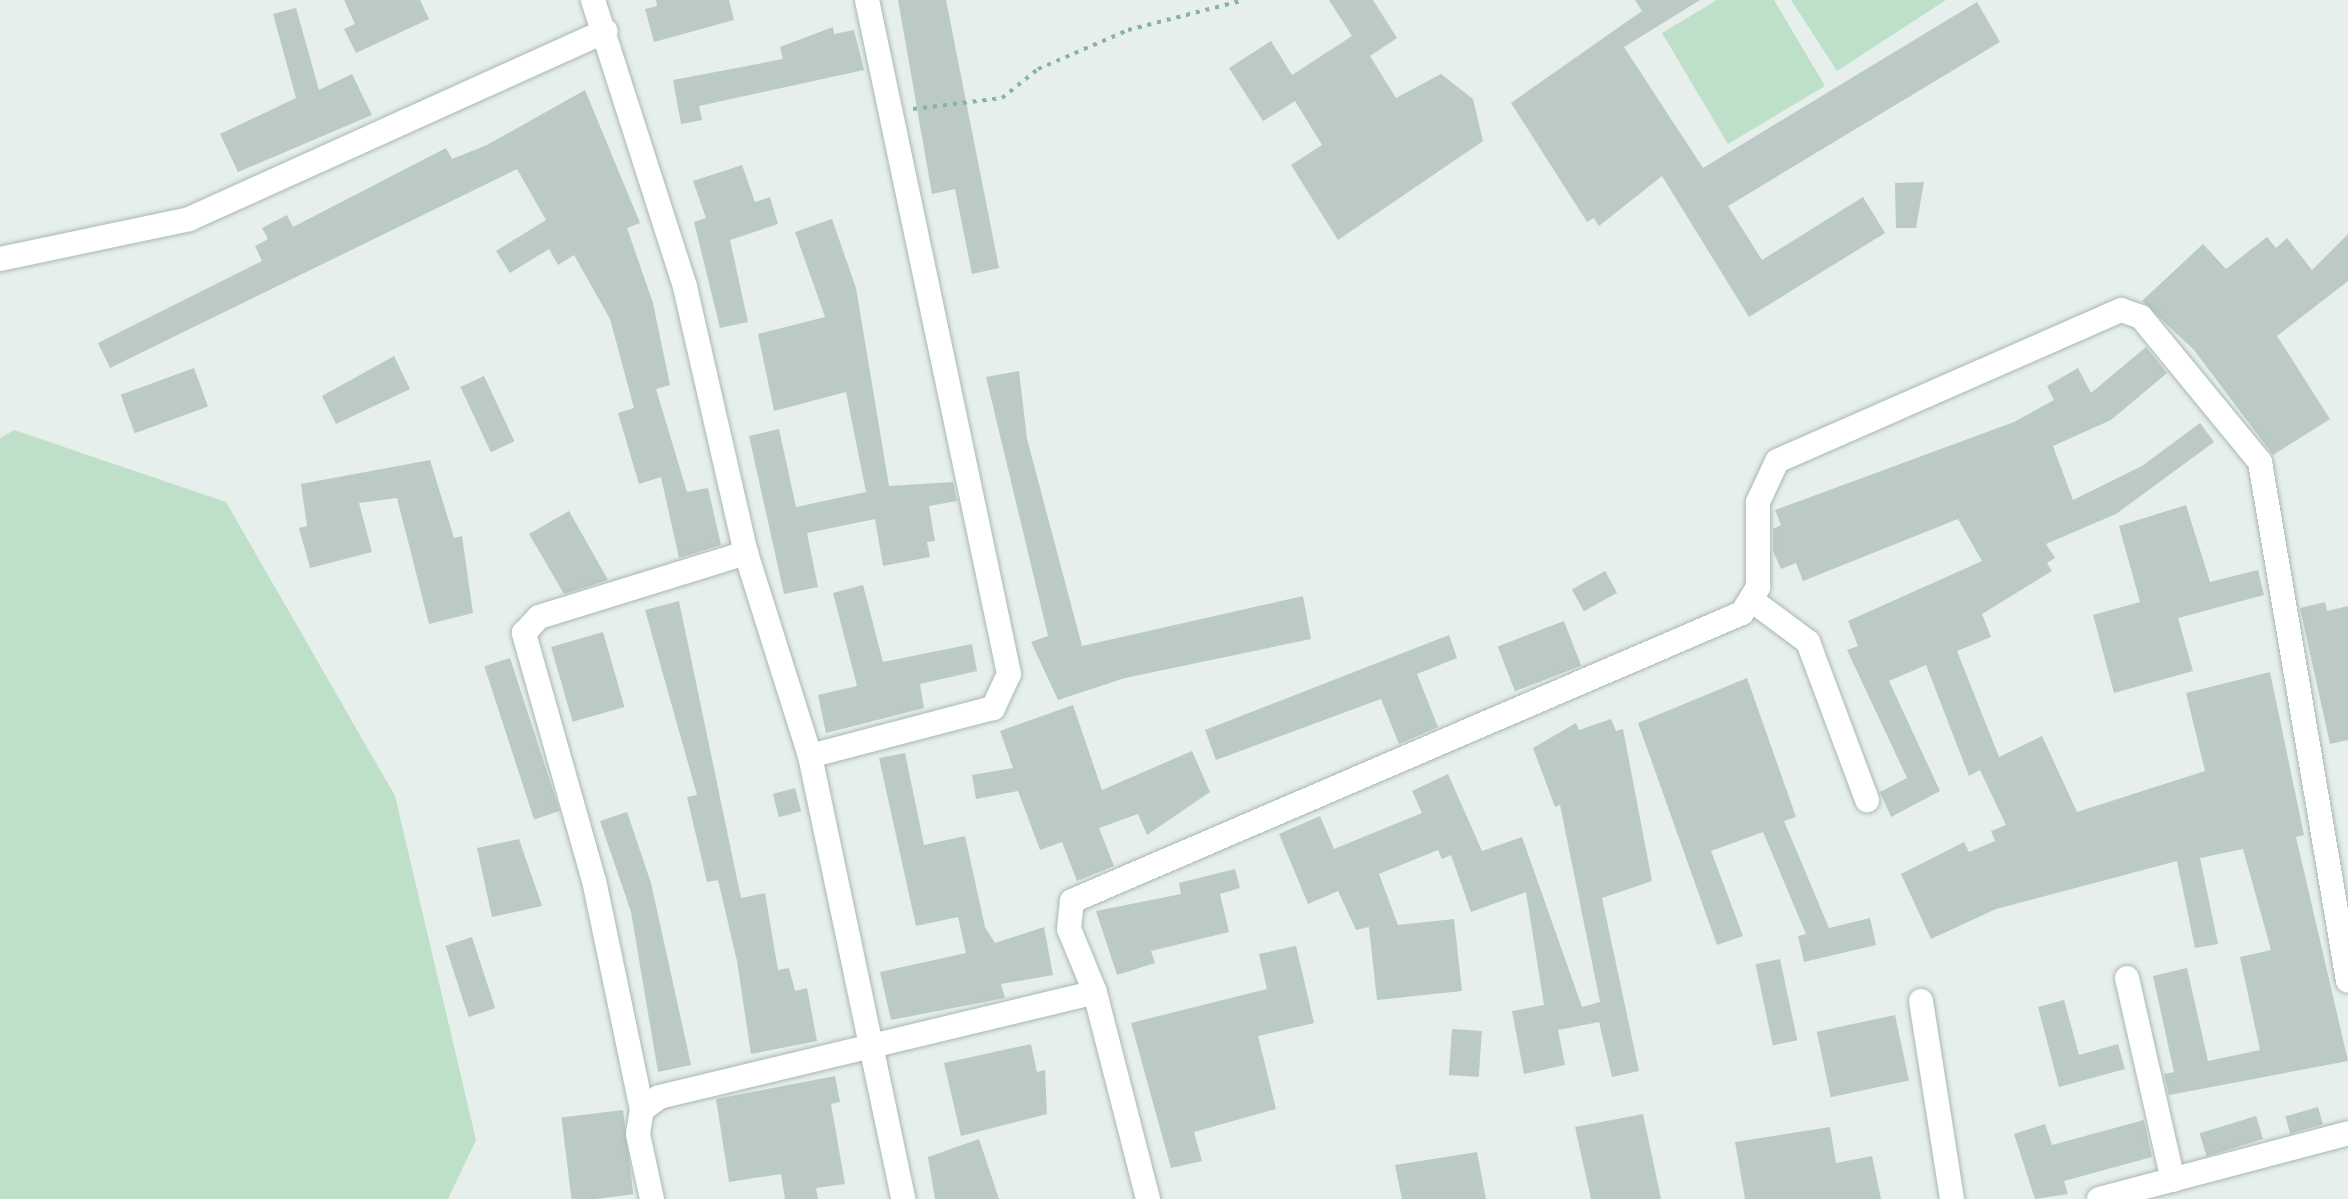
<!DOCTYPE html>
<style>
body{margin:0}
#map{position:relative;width:2348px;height:1199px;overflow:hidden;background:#e6efeb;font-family:"Alegreya Sans",sans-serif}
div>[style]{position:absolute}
.green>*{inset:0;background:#bfe0c8}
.building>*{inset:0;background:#bbcac4;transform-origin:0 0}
.path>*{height:4px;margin-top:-2px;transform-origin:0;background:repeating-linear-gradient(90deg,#86b3a5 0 4px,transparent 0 10px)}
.roads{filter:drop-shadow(0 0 2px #a8b8b2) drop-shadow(0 0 2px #a8b8b2)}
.street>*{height:24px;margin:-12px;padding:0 12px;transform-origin:12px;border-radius:12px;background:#fff}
span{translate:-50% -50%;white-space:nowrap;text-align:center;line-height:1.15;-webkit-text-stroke:6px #f7fbf9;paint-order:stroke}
</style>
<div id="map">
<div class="green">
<i style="clip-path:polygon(1717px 0,1774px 0,1825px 86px,1728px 144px,1662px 33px)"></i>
<i style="clip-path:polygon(1791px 0,1946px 0,1837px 71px)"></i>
<i style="clip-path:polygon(14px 430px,226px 502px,395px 796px,476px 1140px,448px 1199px,0 1199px,0 438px)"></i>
</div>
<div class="building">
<i style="clip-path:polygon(344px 0,420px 0,429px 19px,356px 53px,344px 29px,355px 24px)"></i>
<i style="clip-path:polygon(656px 0,729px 0,734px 20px,654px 42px,645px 9px,657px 6px)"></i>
<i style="clip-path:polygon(898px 0,946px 0,999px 268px,972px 274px,955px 189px,932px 194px)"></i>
<i style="clip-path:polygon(1329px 0,1373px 0,1397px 38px,1370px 56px,1396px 98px,1441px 74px,1473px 99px,1483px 141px,1338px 240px,1291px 165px,1322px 145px,1295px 101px,1263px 121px,1229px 68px,1271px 41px,1292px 75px,1352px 36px)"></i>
<i style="clip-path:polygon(1635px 0,1700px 0,1624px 47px,1703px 168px,1977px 2px,2000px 42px,1728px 206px,1762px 260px,1863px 197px,1885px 233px,1749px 317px,1662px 176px,1599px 226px,1594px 218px,1587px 222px,1511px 103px,1642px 11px)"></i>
<i style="clip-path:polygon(296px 8px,319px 90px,352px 74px,372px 115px,238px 172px,220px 134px,296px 98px,273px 14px)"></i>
<i style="clip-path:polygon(833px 27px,834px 34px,854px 30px,864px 70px,699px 106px,702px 120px,681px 124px,673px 80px,783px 59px,780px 47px)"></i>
<i style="clip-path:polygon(585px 90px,640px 223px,627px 228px,653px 303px,670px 385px,656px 389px,687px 492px,708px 488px,721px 545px,679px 558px,661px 477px,639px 484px,618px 413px,634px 408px,610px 319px,574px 255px,558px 265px,549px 249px,510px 273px,496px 251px,546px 220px,517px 169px,110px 368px,98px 343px,262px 261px,255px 246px,268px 239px,262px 228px,287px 215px,293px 227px,446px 148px,452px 159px,487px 145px)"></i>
<i style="clip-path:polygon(742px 165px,755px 202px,770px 197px,778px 224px,730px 240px,748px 322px,720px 328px,694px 222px,706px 218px,693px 181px)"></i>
<i style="clip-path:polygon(1924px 182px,1916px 228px,1896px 228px,1895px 183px)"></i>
<i style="clip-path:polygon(832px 219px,856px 288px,889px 486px,953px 482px,957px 501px,929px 506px,935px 541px,927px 542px,930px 557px,883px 566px,875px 519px,807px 533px,818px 587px,784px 594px,749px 436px,779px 429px,796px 507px,866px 492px,846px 392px,774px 411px,758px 334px,825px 317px,795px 232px)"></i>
<i style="clip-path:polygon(2348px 234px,2348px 281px,2277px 336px,2330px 419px,2273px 455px,2194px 350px,2142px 301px,2203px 244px,2226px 269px,2267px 237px,2276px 248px,2287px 238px,2312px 270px)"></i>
<i style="clip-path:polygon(2146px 347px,2167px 373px,2111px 420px,2053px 446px,2073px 500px,2142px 466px,2200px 423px,2214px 442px,2116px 514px,2046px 544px,2055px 558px,2047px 563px,2052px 571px,1982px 614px,1991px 637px,1957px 651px,1999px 757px,2042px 736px,2077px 812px,2205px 771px,2186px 693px,2270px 672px,2304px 835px,2296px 837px,2348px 1061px,2169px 1095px,2164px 1074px,2174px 1072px,2153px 976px,2187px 968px,2208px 1061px,2260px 1050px,2240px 957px,2271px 950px,2243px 849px,2200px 858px,2218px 944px,2195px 948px,2177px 861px,1996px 909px,1931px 939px,1901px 874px,1964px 842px,1969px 852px,1995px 841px,1991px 831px,2006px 825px,1980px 770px,1969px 776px,1926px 665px,1889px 681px,1940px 791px,1891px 817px,1880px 792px,1907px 778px,1847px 650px,1858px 646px,1848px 621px,1982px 561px,1958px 519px,1803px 581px,1796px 563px,1781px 569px,1773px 551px,1773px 529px,1781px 525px,1775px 510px,2014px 422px,2054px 400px,2047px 386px,2078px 368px,2091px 393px)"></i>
<i style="clip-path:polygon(394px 356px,410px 389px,336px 424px,322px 396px)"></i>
<i style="left:194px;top:368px;width:41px;height:78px;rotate:70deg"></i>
<i style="clip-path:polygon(1019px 371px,1027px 439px,1082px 646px,1303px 596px,1311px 639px,1125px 678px,1058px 700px,1031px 642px,1048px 636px,986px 377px)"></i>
<i style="left:484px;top:376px;width:72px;height:26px;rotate:65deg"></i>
<i style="clip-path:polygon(430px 460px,454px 538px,462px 536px,473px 613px,429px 624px,397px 498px,359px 503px,372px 552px,310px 568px,299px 528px,307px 526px,301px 484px)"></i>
<i style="clip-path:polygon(2186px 505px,2210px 582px,2258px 570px,2264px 595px,2178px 618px,2193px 671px,2114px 693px,2093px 615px,2140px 602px,2119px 526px)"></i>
<i style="clip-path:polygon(569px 511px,608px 580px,564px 594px,529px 534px)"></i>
<i style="left:1605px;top:571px;width:25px;height:38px;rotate:61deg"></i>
<i style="clip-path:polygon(863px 585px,883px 662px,972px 644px,977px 671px,920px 684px,924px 708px,826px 733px,818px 695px,857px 686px,833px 593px)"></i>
<i style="clip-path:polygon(679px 601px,741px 898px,765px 893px,778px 970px,789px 968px,795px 991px,807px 988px,817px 1041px,751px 1054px,737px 961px,718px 880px,707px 882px,687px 797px,697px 795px,645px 610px)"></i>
<i style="clip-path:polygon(2325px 602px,2327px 611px,2348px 606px,2348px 740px,2330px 744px,2300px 608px)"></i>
<i style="left:1564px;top:621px;width:48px;height:71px;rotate:69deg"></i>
<i style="left:603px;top:632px;width:78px;height:54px;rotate:74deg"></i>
<i style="clip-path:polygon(1449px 635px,1457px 658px,1417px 674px,1438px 727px,1399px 744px,1381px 699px,1216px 760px,1205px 730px)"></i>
<i style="left:510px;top:658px;width:161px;height:27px;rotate:72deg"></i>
<i style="clip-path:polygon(1747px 678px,1796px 817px,1784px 821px,1829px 928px,1870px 918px,1876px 945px,1804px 962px,1798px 936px,1806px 934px,1763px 832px,1711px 851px,1743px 936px,1717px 945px,1638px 723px)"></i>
<i style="clip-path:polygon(1073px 705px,1102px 790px,1192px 751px,1210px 792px,1147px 835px,1138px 814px,1099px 828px,1114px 866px,1077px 881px,1062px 842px,1040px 850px,1018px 791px,976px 799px,972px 775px,1013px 768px,1000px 731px)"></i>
<i style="clip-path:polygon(1611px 719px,1616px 731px,1623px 729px,1652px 881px,1602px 898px,1639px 1071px,1612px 1077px,1599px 1022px,1558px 1030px,1565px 1065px,1524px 1074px,1512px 1011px,1544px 1005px,1526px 892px,1471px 912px,1451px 855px,1442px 859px,1438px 850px,1379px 874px,1398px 925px,1454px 919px,1462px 991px,1377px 1000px,1369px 927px,1356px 930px,1338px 891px,1308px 904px,1279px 834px,1320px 816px,1334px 849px,1422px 813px,1412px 791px,1448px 774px,1482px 851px,1522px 837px,1582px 1007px,1600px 1002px,1560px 805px,1555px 807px,1533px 748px,1576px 723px,1579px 730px)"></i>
<i style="clip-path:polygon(905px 753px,924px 845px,965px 836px,985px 927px,995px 943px,1044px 927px,1053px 975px,1001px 984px,1005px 998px,891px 1020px,880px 972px,966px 953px,958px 917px,916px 926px,879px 758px)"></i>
<i style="left:795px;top:788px;width:24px;height:23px;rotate:75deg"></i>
<i style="clip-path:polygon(627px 812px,651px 883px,691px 1065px,658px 1072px,631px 912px,600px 821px)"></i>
<i style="clip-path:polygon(519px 839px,542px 906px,492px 917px,477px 848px)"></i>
<i style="clip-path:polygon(1235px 869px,1240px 888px,1220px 894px,1229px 932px,1151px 951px,1155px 963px,1117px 975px,1096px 911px,1181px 894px,1179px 883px)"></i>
<i style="left:472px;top:937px;width:75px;height:28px;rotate:72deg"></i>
<i style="clip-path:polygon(1296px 946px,1314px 1023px,1258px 1036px,1276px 1109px,1194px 1132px,1202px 1161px,1171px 1168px,1131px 1023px,1267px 989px,1259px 954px)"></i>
<i style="left:1780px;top:959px;width:83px;height:25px;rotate:78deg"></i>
<i style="clip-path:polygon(2064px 1000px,2079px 1055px,2118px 1044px,2125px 1069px,2059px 1087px,2038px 1007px)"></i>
<i style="left:1895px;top:1015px;width:67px;height:80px;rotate:78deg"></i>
<i style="left:1452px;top:1029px;width:30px;height:46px;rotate:4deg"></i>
<i style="clip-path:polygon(1031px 1044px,1037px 1072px,1045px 1070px,1047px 1114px,961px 1136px,944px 1063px)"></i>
<i style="clip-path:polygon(835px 1076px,840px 1102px,831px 1104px,845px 1184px,816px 1188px,818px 1199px,785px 1199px,781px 1174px,729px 1182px,716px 1099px)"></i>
<i style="left:2318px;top:1107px;width:18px;height:34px;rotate:74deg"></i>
<i style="left:623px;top:1110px;width:85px;height:62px;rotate:83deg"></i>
<i style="clip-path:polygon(1643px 1114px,1661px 1199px,1591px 1199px,1575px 1127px)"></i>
<i style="left:2256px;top:1116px;width:24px;height:59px;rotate:73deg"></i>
<i style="clip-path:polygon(2144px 1120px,2152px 1157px,2064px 1181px,2068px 1194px,2035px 1199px,2014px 1134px,2045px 1124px,2052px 1145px)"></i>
<i style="clip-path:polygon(1830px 1127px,1836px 1163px,1872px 1156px,1881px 1199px,1745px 1199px,1735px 1142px)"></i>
<i style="clip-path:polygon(979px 1139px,999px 1199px,935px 1199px,928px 1157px)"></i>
<i style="clip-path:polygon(1477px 1152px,1486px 1199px,1402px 1199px,1395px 1165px)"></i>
</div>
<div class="path">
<i style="left:913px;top:109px;width:90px;rotate:-7deg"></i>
<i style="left:1002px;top:98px;width:46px;rotate:-38.9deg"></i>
<i style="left:1038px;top:69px;width:98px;rotate:-23.4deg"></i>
<i style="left:1128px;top:30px;width:120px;rotate:-14.5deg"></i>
</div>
<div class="roads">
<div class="street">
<i style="left:593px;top:0;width:301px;rotate:72.2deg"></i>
<i style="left:685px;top:287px;width:273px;rotate:77.1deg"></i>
<i style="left:746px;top:553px;width:213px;rotate:72.5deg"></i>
<i style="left:867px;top:0;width:689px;rotate:78.1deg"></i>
<i style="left:1009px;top:674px;width:38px;rotate:115deg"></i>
<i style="left:993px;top:708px;width:189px;rotate:165.3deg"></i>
<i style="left:810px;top:756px;width:453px;rotate:78.1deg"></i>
<i style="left:0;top:259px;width:193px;rotate:-11.9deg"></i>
<i style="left:189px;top:219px;width:457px;rotate:-24.3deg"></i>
<i style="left:1753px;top:601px;width:69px;rotate:36.7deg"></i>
<i style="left:1808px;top:642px;width:169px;rotate:69.5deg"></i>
<i style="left:2127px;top:978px;width:207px;rotate:77.2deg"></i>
<i style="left:1921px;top:1001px;width:200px;rotate:81.1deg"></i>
<i style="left:642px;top:1110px;width:234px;rotate:-101.8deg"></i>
<i style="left:594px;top:881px;width:258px;rotate:-105.8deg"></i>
<i style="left:524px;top:633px;width:22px;rotate:-47deg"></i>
<i style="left:539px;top:617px;width:217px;rotate:-17.2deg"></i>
<i style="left:652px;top:1199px;width:66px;rotate:-102.2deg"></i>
<i style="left:638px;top:1134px;width:24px;rotate:-81deg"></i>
<i style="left:642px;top:1110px;width:21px;rotate:-37deg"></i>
<i style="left:659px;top:1097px;width:448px;rotate:-13.5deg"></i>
<i style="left:1148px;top:1199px;width:214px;rotate:-104.4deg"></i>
<i style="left:1095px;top:992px;width:68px;rotate:-112.4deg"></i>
<i style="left:1069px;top:929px;width:28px;rotate:-84deg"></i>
<i style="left:1072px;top:901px;width:729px;rotate:-23.26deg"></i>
<i style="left:1742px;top:613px;width:31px;rotate:-58deg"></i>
<i style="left:1758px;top:587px;width:85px;rotate:-90deg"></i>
<i style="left:1758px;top:502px;width:45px;rotate:-65.1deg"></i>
<i style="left:1777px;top:461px;width:376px;rotate:-23.7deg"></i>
<i style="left:2121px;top:310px;width:21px;rotate:19deg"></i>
<i style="left:2141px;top:317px;width:188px;rotate:50.6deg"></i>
<i style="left:2260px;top:462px;width:526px;rotate:80.38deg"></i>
<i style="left:2099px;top:1199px;width:258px;rotate:-14.8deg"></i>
</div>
</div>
</div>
